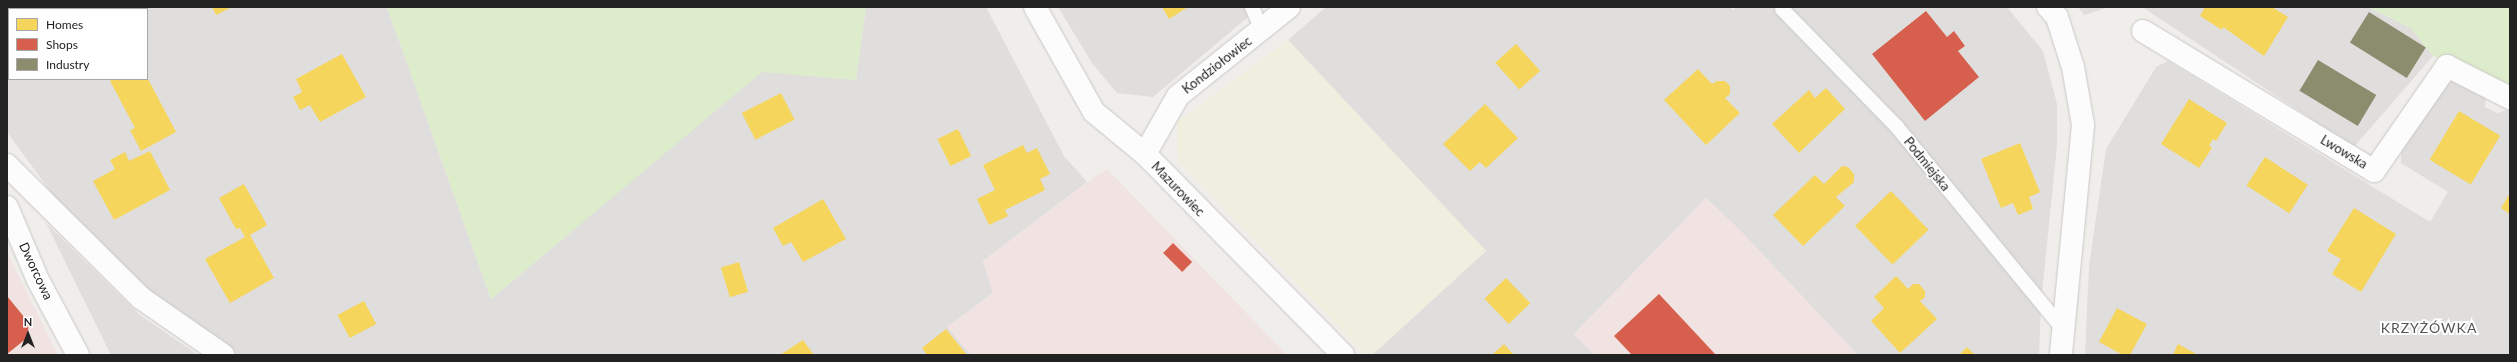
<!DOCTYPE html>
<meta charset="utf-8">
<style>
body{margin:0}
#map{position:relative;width:2517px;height:362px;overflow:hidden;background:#f0eeeb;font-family:Lato,sans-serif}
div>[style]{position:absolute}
.residential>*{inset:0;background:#dfdedc}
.commercial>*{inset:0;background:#f1e3e1}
.farmland>*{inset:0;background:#efefdf}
.grass>*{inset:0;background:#ddeccb}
.homes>*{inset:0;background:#f6d55c;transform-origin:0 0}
.shops>*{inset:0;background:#d6604d;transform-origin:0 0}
.industry>*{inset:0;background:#8c8c6e;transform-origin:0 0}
.roads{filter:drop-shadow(0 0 1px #c9c8c7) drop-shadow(0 0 1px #c9c8c7)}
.service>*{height:14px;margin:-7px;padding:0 7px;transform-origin:7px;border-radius:7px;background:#fdfcfc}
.minor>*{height:22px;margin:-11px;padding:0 11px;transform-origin:11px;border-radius:11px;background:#fdfcfc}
span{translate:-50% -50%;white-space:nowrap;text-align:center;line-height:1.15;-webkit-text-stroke:4px #fff;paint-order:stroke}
.street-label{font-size:13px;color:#222}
.neighbourhood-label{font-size:14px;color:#555;letter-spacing:1px}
.frame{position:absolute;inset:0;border:8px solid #222;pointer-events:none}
.legend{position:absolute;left:8px;top:8px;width:140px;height:72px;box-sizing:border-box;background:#fff;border:1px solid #a7a7a7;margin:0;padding:5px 7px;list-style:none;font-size:12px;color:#222}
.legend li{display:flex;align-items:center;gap:8px;height:20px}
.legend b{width:20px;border:1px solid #a7a7a7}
.north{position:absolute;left:8px;top:314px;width:40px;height:40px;-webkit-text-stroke:3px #fff;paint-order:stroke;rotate:0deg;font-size:11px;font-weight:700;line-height:16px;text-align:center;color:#222}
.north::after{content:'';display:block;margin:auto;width:14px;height:18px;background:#222;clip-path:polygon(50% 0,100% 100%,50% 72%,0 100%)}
</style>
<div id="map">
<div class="residential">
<i style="clip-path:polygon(evenodd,7px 7px,387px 7px,491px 299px,762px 71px,856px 80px,866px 7px,986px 7px,1064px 156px,1087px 182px,983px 261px,993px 293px,948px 327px,971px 355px,238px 355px,145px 292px,77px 228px,7px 132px,7px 7px,9px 9px,147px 9px,147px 79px,9px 79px,9px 9px)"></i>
<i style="clip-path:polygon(1058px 7px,1260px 7px,1153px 97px,1117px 93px,1092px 63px)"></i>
<i style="clip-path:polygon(1326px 7px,1730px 7px,1733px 10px,1736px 7px,2007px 7px,2043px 51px,2057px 104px,2057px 146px,2041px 303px,2039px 355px,1858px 355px,1706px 198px,1574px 334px,1595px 355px,1372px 355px,1486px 251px,1288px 40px)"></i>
<i style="clip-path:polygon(2078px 7px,2109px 7px,2084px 15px)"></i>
<i style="clip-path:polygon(2142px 7px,2368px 7px,2411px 28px,2433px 56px,2354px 147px)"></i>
<i style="clip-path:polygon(2168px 61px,2430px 222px,2448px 192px,2401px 163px,2401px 153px,2444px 83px,2459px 81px,2486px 96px,2485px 107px,2497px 113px,2510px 109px,2510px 355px,2085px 355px,2089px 266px,2106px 149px,2156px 67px)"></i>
<i style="clip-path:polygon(46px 223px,140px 315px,198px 355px,111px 355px)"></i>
</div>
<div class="commercial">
<i style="clip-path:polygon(1107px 169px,1143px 206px,1287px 355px,971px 355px,947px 327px,993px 293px,983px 261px,1087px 182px)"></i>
<i style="clip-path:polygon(1706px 198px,1738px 228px,1858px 355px,1595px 355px,1574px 334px)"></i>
<i style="clip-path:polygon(7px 252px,58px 355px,7px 355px)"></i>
</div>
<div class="farmland">
<i style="clip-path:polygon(1288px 40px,1486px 251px,1372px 355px,1366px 355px,1178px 161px,1177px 122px)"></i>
</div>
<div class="grass">
<i style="clip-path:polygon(387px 7px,866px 7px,856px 80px,762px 72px,491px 299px)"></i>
<i style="clip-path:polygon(2368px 7px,2510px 7px,2510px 91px,2433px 56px,2411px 28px)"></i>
</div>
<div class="homes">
<i style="clip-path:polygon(92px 7px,112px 7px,113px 9px,88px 9px)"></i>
<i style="clip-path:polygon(212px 7px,232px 7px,216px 15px)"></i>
<i style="clip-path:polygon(1162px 7px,1188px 7px,1169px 19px)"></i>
<i style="clip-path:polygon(2205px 7px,2272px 7px,2288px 17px,2264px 56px,2223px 27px,2222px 30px,2200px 16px)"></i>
<i style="left:1516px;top:44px;width:36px;height:28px;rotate:48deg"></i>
<i style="clip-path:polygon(342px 54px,366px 97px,320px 122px,310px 105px,300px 110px,293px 97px,302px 92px,296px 79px)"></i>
<i style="clip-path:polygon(1698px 69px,1712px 84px,1717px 81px,1725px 81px,1730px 86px,1730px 94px,1725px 98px,1740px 113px,1706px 145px,1664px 100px)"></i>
<i style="clip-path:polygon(113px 79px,148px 79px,176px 132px,141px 151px,130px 130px,135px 128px,110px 81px)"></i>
<i style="clip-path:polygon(1826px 88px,1845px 109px,1799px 153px,1772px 124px,1809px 90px,1815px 98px)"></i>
<i style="left:781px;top:93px;width:30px;height:44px;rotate:63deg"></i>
<i style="clip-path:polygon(2189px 99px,2227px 123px,2216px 141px,2213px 139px,2209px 146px,2212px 148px,2199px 168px,2161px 144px)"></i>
<i style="clip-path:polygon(1485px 104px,1518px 138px,1486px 168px,1480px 162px,1470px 171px,1443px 144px)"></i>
<i style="left:2459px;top:111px;width:48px;height:57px;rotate:31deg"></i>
<i style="left:958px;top:129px;width:30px;height:23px;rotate:64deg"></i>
<i style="clip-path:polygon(2020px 143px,2040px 192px,2029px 197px,2033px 209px,2018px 215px,2013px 203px,2001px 208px,1981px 159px)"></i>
<i style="clip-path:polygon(1023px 145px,1027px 153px,1037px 148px,1050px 174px,1040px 179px,1045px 190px,1005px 210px,1008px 216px,989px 225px,977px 199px,995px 190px,983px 165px)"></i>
<i style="clip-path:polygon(150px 151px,170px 190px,114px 220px,93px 181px,115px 169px,110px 160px,125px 152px,129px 161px)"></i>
<i style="left:2265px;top:157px;width:51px;height:34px;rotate:33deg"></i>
<i style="clip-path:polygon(1842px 166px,1848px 167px,1854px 174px,1854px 182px,1836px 197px,1845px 206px,1803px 246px,1773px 215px,1815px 175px,1824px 184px)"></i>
<i style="clip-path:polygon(244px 184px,267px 225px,250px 235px,274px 278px,230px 303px,205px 259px,245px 237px,240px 228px,236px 229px,219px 198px)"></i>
<i style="left:1891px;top:191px;width:54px;height:50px;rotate:46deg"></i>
<i style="clip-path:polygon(2510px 193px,2510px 214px,2501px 208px)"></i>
<i style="clip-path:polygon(823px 199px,846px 239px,803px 262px,791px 242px,783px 246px,773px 228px)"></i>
<i style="clip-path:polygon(2354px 208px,2396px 234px,2361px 292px,2332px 274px,2341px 259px,2327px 251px)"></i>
<i style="left:739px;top:262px;width:31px;height:19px;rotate:73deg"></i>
<i style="clip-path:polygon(1896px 276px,1908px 289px,1913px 284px,1919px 284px,1925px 291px,1925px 297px,1920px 301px,1937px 319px,1900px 353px,1871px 321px,1884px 308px,1874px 297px)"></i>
<i style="left:1506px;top:278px;width:35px;height:30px;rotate:46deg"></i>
<i style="left:364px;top:301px;width:26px;height:30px;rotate:62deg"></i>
<i style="clip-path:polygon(2117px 308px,2147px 324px,2130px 355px,2123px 355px,2099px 342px)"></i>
<i style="clip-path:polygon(946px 329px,967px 355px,927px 355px,922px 348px)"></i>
<i style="clip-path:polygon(803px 340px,814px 355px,780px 355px)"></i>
<i style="clip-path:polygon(1504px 344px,1514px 355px,1492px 355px)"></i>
<i style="clip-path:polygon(2178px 344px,2198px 355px,2173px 355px)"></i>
<i style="clip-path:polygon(1967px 347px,1975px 355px,1959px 355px)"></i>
</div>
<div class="shops">
<i style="clip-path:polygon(1926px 11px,1947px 37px,1954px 31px,1965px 46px,1958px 51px,1979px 77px,1925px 121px,1872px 54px)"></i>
<i style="left:1173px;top:243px;width:27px;height:14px;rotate:45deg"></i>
<i style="clip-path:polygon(1659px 294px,1716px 355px,1632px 355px,1614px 336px)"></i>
<i style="clip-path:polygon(7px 296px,29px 323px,27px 338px,7px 354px)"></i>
</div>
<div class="industry">
<i style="left:2369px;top:12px;width:67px;height:36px;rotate:32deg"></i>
<i style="left:2318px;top:60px;width:68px;height:36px;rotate:31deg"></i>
</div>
<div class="roads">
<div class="service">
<i style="left:1252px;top:7px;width:25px;rotate:67deg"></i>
<i style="left:1782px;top:9px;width:165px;rotate:45.7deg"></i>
<i style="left:1897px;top:127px;width:260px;rotate:50.6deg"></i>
</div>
<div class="minor">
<i style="left:1035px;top:7px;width:120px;rotate:60.7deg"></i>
<i style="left:1094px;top:112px;width:66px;rotate:39.5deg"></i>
<i style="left:1145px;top:154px;width:282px;rotate:45.4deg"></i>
<i style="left:2048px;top:7px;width:13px;rotate:48deg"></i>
<i style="left:2057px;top:17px;width:52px;rotate:72.3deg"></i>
<i style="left:2073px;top:67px;width:59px;rotate:80.2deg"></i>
<i style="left:2083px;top:125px;width:231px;rotate:95.5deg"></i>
<i style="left:2143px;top:31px;width:270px;rotate:31.2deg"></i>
<i style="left:2374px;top:171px;width:128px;rotate:-55.2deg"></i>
<i style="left:2447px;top:66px;width:71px;rotate:26.9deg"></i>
<i style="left:1145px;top:154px;width:67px;rotate:-60.4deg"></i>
<i style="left:1178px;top:96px;width:142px;rotate:-38.7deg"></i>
<i style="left:7px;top:165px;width:189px;rotate:44.8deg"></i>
<i style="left:141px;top:298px;width:100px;rotate:34.8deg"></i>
<i style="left:7px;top:207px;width:79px;rotate:67deg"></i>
<i style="left:38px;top:280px;width:85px;rotate:61.9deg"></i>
</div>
</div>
<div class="street-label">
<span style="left:1217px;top:65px;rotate:-38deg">Kondziołowiec</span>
<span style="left:2344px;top:152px;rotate:31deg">Lwowska</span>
<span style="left:1927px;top:164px;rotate:51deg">Podmiejska</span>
<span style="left:1178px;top:189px;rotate:46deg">Mazurowiec</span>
<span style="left:36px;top:271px;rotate:65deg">Dworcowa</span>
</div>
<div class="neighbourhood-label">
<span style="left:2429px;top:328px">KRZYŻÓWKA</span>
</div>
<div class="frame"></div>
<ul class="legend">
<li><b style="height:11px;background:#f6d55c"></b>Homes</li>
<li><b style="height:11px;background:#d6604d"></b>Shops</li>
<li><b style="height:11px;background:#8c8c6e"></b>Industry</li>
</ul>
<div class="north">N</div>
</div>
